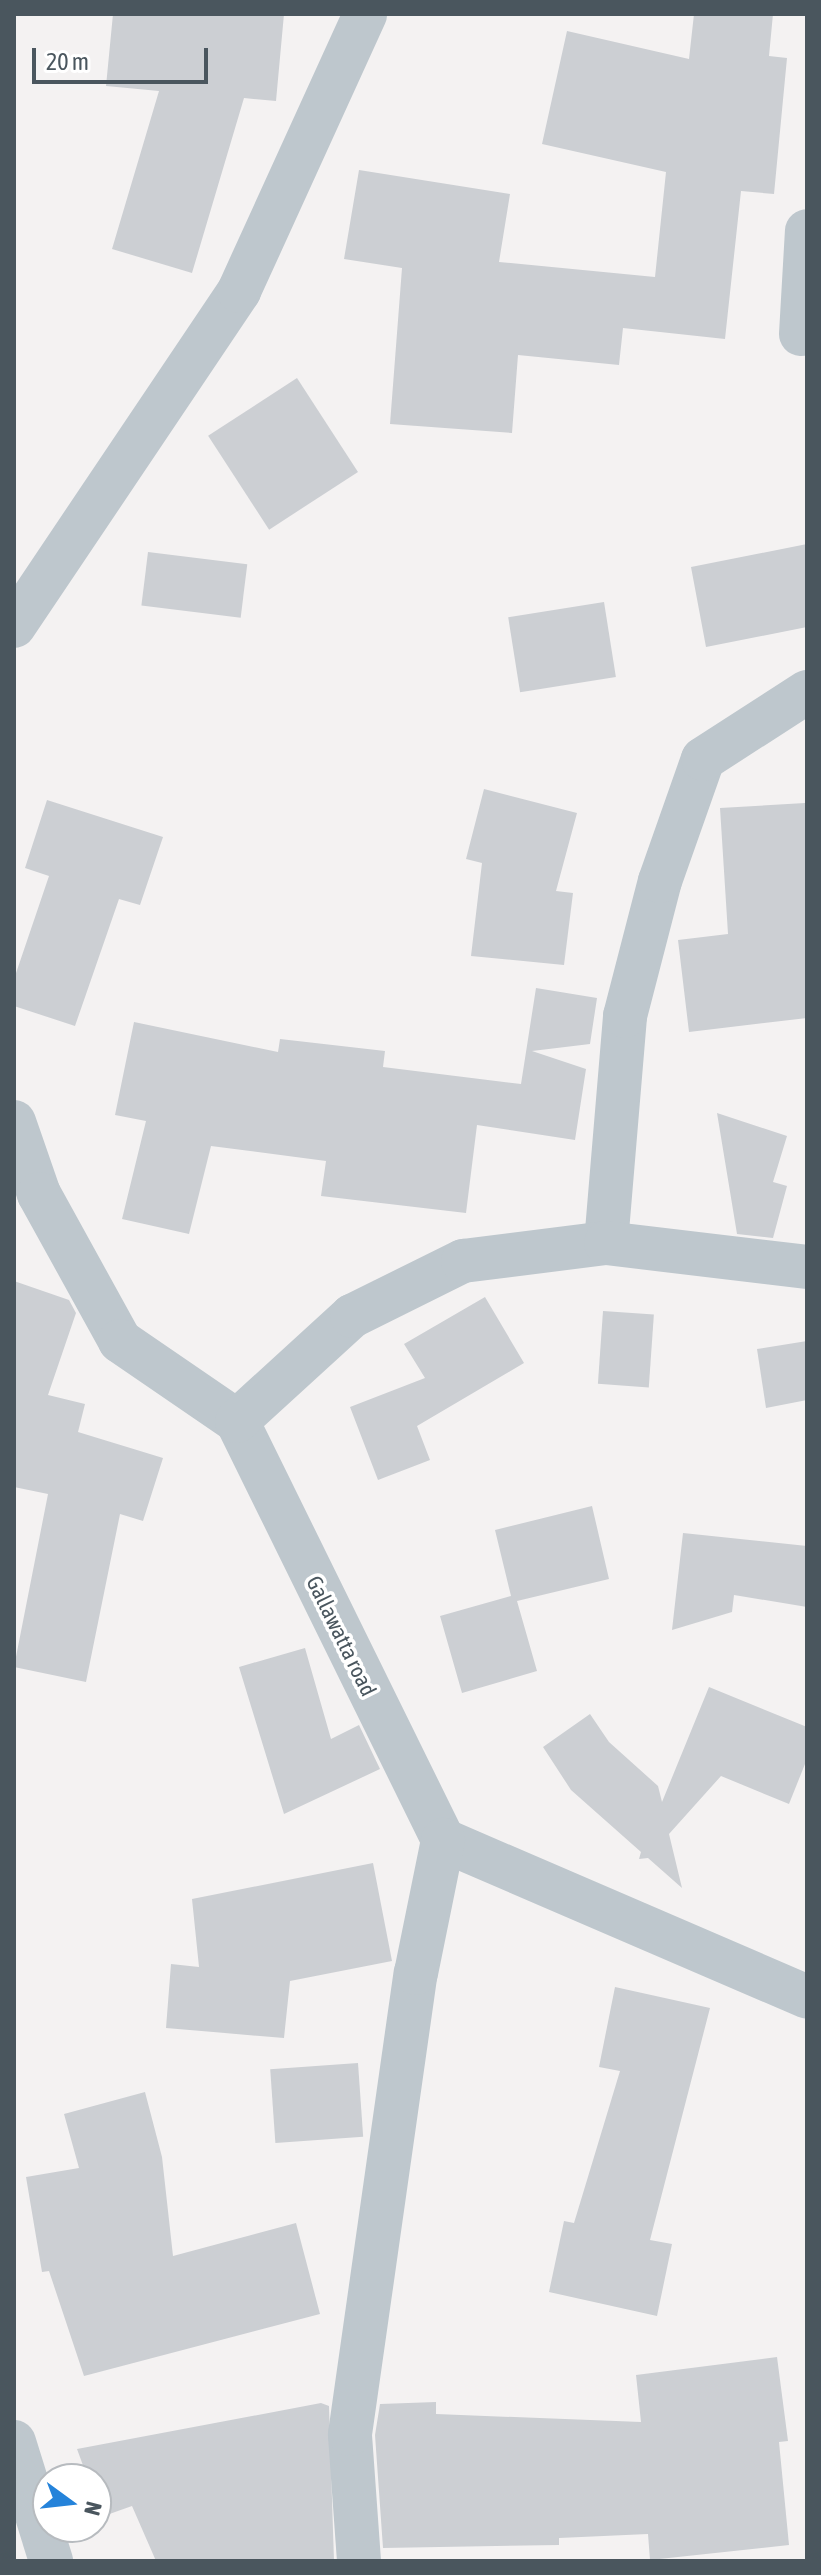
<!DOCTYPE html>
<style>
body{margin:0}
#map{position:relative;width:821px;height:2575px;overflow:hidden;background:#f4f2f2;font-family:"Asap Condensed",sans-serif}
div>[style]{position:absolute}
.building>*{inset:0;background:#cccfd3;transform-origin:0 0}
.minor>*{height:44px;margin:-22px;padding:0 22px;transform-origin:22px;border-radius:22px;background:#bec7cd}
span{translate:-50% -50%;white-space:nowrap;text-align:center;line-height:1.15;-webkit-text-stroke:7px #fff;paint-order:stroke}
.street-label{font-size:22px;color:#4a565e}
.frame{position:absolute;inset:0;border:16px solid #4a565e;pointer-events:none}
.north{position:absolute;left:32px;top:2463px;width:80px;height:80px;box-sizing:border-box;background:#fff;border:2px solid #b7bbbf;border-radius:50%;rotate:105deg;font-size:22px;font-weight:700;line-height:32px;text-align:center;color:#4a565e}
.north::after{content:'';display:block;margin:auto;width:28px;height:36px;background:#2583da;clip-path:polygon(50% 0,100% 100%,50% 72%,0 100%)}
.scale{position:absolute;left:32px;top:48px;width:176px;height:36px;box-sizing:border-box;border:4px solid #4a565e;border-top:0;padding-left:10px;font-size:24px;line-height:28px;white-space:nowrap;color:#4a565e;-webkit-text-stroke:6px #fff;paint-order:stroke}
</style>
<div id="map">
<div class="building">
<i style="clip-path:polygon(113px 14px,284px 14px,276px 101px,244px 98px,192px 273px,112px 249px,159px 91px,106px 86px)"></i>
<i style="clip-path:polygon(694px 14px,773px 14px,769px 56px,787px 58px,774px 194px,741px 191px,725px 339px,623px 328px,619px 365px,518px 355px,512px 433px,390px 424px,402px 268px,344px 259px,359px 170px,510px 194px,499px 262px,655px 277px,666px 172px,542px 144px,567px 31px,689px 59px)"></i>
<i style="left:297px;top:378px;width:112px;height:106px;rotate:57deg"></i>
<i style="clip-path:polygon(807px 544px,807px 627px,706px 647px,691px 567px)"></i>
<i style="left:148px;top:552px;width:100px;height:54px;rotate:7deg"></i>
<i style="left:604px;top:602px;width:76px;height:97px;rotate:81deg"></i>
<i style="clip-path:polygon(484px 789px,577px 813px,556px 891px,573px 893px,564px 965px,471px 956px,482px 863px,466px 859px)"></i>
<i style="clip-path:polygon(47px 800px,163px 837px,140px 905px,119px 899px,75px 1026px,14px 1006px,14px 979px,49px 876px,25px 868px)"></i>
<i style="clip-path:polygon(805px 803px,807px 1018px,689px 1032px,678px 940px,728px 934px,720px 808px)"></i>
<i style="clip-path:polygon(536px 988px,597px 998px,590px 1044px,532px 1051px,586px 1069px,575px 1140px,477px 1125px,466px 1213px,321px 1196px,326px 1161px,211px 1146px,189px 1234px,122px 1219px,146px 1121px,115px 1115px,134px 1022px,278px 1052px,280px 1039px,385px 1051px,383px 1067px,521px 1084px)"></i>
<i style="clip-path:polygon(717px 1113px,787px 1136px,773px 1182px,787px 1186px,773px 1238px,737px 1234px)"></i>
<i style="clip-path:polygon(14px 1281px,69px 1300px,76px 1313px,48px 1395px,85px 1404px,78px 1432px,163px 1458px,143px 1521px,120px 1514px,86px 1682px,14px 1667px,48px 1494px,14px 1487px)"></i>
<i style="clip-path:polygon(485px 1297px,524px 1363px,417px 1426px,430px 1460px,378px 1480px,350px 1407px,425px 1378px,404px 1344px)"></i>
<i style="left:603px;top:1311px;width:51px;height:73px;rotate:4deg"></i>
<i style="clip-path:polygon(807px 1341px,807px 1400px,766px 1408px,757px 1349px)"></i>
<i style="clip-path:polygon(592px 1506px,609px 1579px,517px 1601px,537px 1671px,462px 1693px,440px 1616px,511px 1596px,495px 1530px)"></i>
<i style="clip-path:polygon(683px 1533px,807px 1546px,807px 1607px,734px 1595px,732px 1612px,672px 1630px)"></i>
<i style="clip-path:polygon(305px 1648px,331px 1739px,359px 1725px,380px 1769px,284px 1814px,239px 1667px)"></i>
<i style="clip-path:polygon(709px 1687px,807px 1727px,807px 1759px,789px 1804px,721px 1776px,669px 1834px,682px 1888px,648px 1858px,639px 1859px,641px 1852px,571px 1790px,543px 1747px,590px 1714px,609px 1742px,658px 1786px,662px 1802px)"></i>
<i style="clip-path:polygon(373px 1863px,392px 1961px,290px 1981px,284px 2038px,166px 2028px,171px 1964px,199px 1967px,192px 1899px)"></i>
<i style="clip-path:polygon(615px 1987px,710px 2008px,650px 2240px,672px 2244px,657px 2316px,549px 2292px,564px 2221px,574px 2223px,620px 2071px,599px 2067px)"></i>
<i style="left:358px;top:2063px;width:74px;height:88px;rotate:86deg"></i>
<i style="clip-path:polygon(145px 2092px,162px 2157px,173px 2256px,296px 2223px,320px 2314px,84px 2376px,49px 2271px,42px 2272px,26px 2177px,79px 2168px,64px 2114px)"></i>
<i style="clip-path:polygon(777px 2357px,788px 2441px,779px 2442px,789px 2545px,650px 2560px,648px 2534px,559px 2538px,559px 2545px,383px 2548px,375px 2435px,380px 2404px,436px 2402px,436px 2414px,641px 2422px,636px 2375px)"></i>
<i style="clip-path:polygon(321px 2403px,329px 2406px,334px 2561px,156px 2561px,132px 2506px,101px 2517px,96px 2479px,88px 2479px,77px 2449px)"></i>
</div>
<div class="minor">
<i style="left:801px;top:334px;width:103px;rotate:-86.7deg"></i>
<i style="left:14px;top:626px;width:404px;rotate:-56.1deg"></i>
<i style="left:239px;top:291px;width:304px;rotate:-65.5deg"></i>
<i style="left:14px;top:1122px;width:76px;rotate:70.9deg"></i>
<i style="left:39px;top:1194px;width:168px;rotate:61.1deg"></i>
<i style="left:120px;top:1341px;width:142px;rotate:34.4deg"></i>
<i style="left:237px;top:1421px;width:467px;rotate:63.8deg"></i>
<i style="left:443px;top:1840px;width:396px;rotate:23.3deg"></i>
<i style="left:606px;top:1243px;width:228px;rotate:-85.2deg"></i>
<i style="left:625px;top:1016px;width:139px;rotate:-75.5deg"></i>
<i style="left:660px;top:881px;width:129px;rotate:-70.6deg"></i>
<i style="left:703px;top:759px;width:124px;rotate:-32.8deg"></i>
<i style="left:237px;top:1421px;width:156px;rotate:-42.4deg"></i>
<i style="left:352px;top:1316px;width:124px;rotate:-26.4deg"></i>
<i style="left:463px;top:1261px;width:144px;rotate:-7.2deg"></i>
<i style="left:606px;top:1243px;width:202px;rotate:6.8deg"></i>
<i style="left:14px;top:2442px;width:125px;rotate:72.7deg"></i>
<i style="left:359px;top:2561px;width:127px;rotate:-94.1deg"></i>
<i style="left:350px;top:2434px;width:466px;rotate:-81.9deg"></i>
<i style="left:416px;top:1973px;width:136px;rotate:-78.5deg"></i>
</div>
<div class="street-label">
<span style="left:341px;top:1636px;rotate:64deg">Gallawatta road</span>
</div>
<div class="frame"></div>
<div class="north">N</div>
<div class="scale">20 m</div>
</div>
